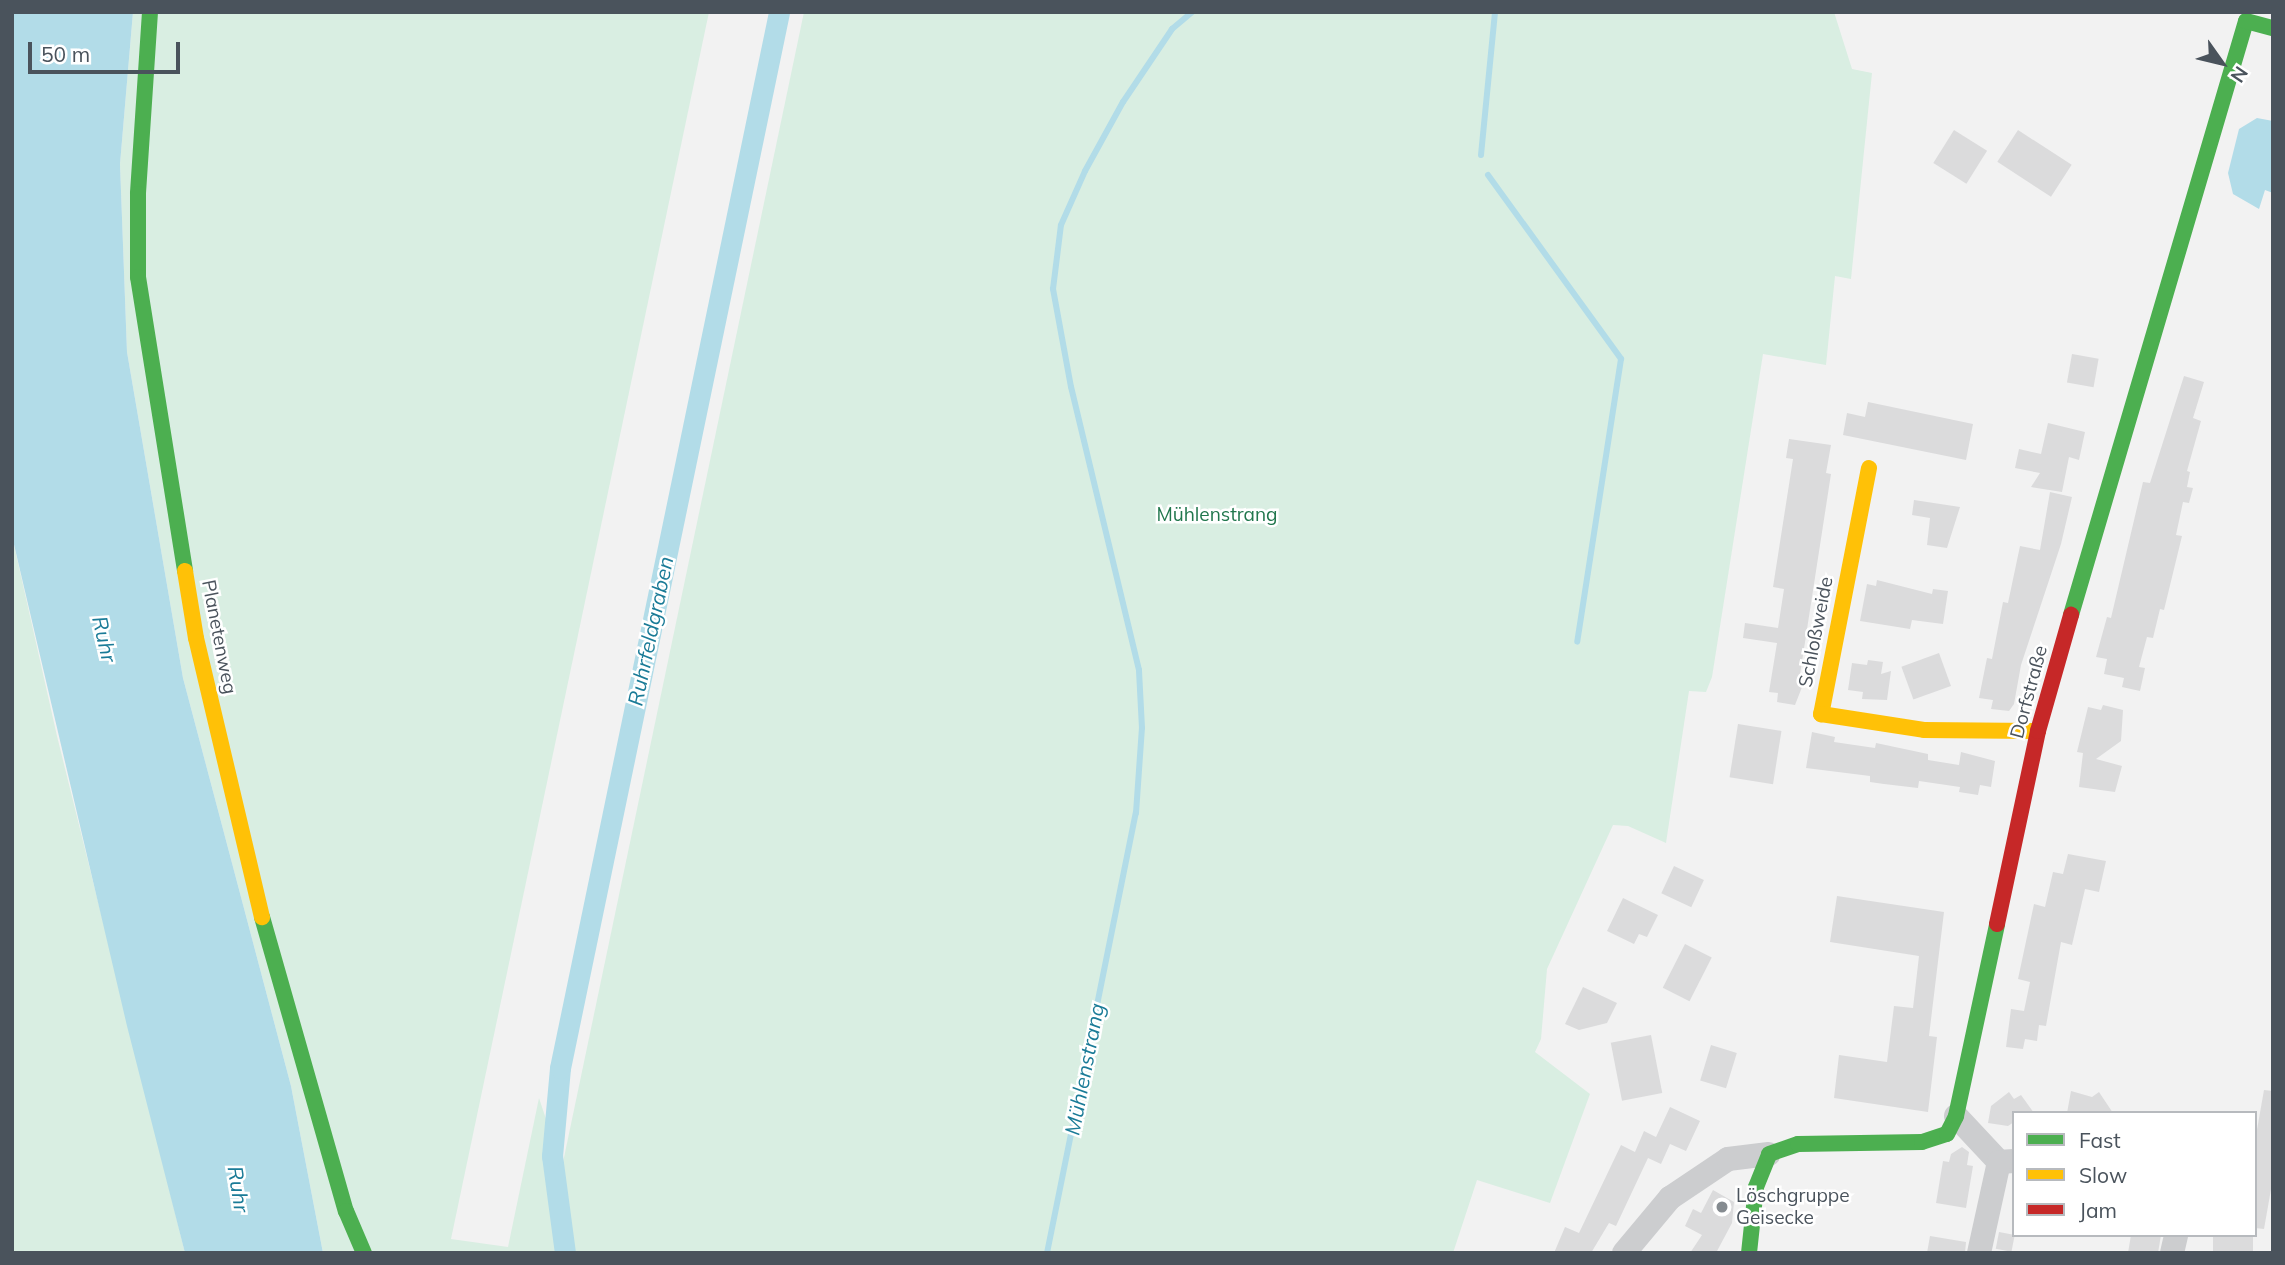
<!DOCTYPE html>
<meta charset="utf-8">
<style>
body{margin:0}
#map{position:relative;width:2285px;height:1265px;overflow:hidden;background:#f2f2f2;font-family:Mulish,sans-serif}
div>[style]{position:absolute}
.green>*{inset:0;background:#d9eee2}
.water>*{inset:0;background:#b2dce8}
.stream>*{height:6px;margin:-3px;padding:0 3px;transform-origin:3px;border-radius:3px;background:#b2dce8}
.canal>*{height:21px;margin:-10.5px;padding:0 10.5px;transform-origin:10.5px;border-radius:10.5px;background:#b2dce8}
.building>*{inset:0;background:#dbdbdc;transform-origin:0 0}
.street>*{height:24px;margin:-12px;padding:0 12px;transform-origin:12px;border-radius:12px;background:#cccdcf}
.fast>*{height:16px;margin:-8px;padding:0 8px;transform-origin:8px;border-radius:8px;background:#4caf50}
.slow>*{height:16px;margin:-8px;padding:0 8px;transform-origin:8px;border-radius:8px;background:#ffc107}
.jam>*{height:16px;margin:-8px;padding:0 8px;transform-origin:8px;border-radius:8px;background:#c62828}
.dots>*{width:19px;height:19px;translate:-50% -50%;box-sizing:border-box;border:4px solid #fff;border-radius:50%}
span{translate:-50% -50%;white-space:nowrap;text-align:center;line-height:1.15;-webkit-text-stroke:5px #fff;paint-order:stroke}
.park-label{font-size:19px;color:#21774d}
.street-label{font-size:19px;color:#4a535c}
.poi-label{font-size:19px;color:#4a535c}
.left{translate:0 -50%;text-align:left}
.water-label{font-size:21px;color:#1a7b97;font-style:italic}
.frame{position:absolute;inset:0;border:14px solid #4a535c;pointer-events:none}
.legend{position:absolute;left:2012px;top:1111px;width:245px;height:126px;box-sizing:border-box;background:#fff;border:2px solid #b7babe;margin:0;padding:9px 12px;list-style:none;font-size:21px;color:#4a535c}
.legend li{display:flex;align-items:center;gap:14px;height:35px}
.legend b{width:35px;border:2px solid #b7babe}
.north{position:absolute;left:2187px;top:28px;width:70px;height:70px;-webkit-text-stroke:5px #fff;paint-order:stroke;rotate:124deg;font-size:19px;font-weight:700;line-height:28px;text-align:center;color:#4a535c}
.north::after{content:'';display:block;margin:auto;width:24px;height:32px;background:#4a535c;clip-path:polygon(50% 0,100% 100%,50% 72%,0 100%)}
.scale{position:absolute;left:28px;top:42px;width:152px;height:32px;box-sizing:border-box;border:4px solid #4a535c;border-top:0;padding-left:9px;font-size:21px;line-height:24px;white-space:nowrap;color:#4a535c;-webkit-text-stroke:5px #fff;paint-order:stroke}
</style>
<div id="map">
<div class="green">
<i style="clip-path:polygon(133px 12px,709px 12px,451px 1239px,508px 1247px,539px 1098px,562px 1167px,804px 12px,1834px 12px,1852px 69px,1872px 73px,1851px 279px,1835px 276px,1826px 365px,1763px 354px,1712px 677px,1706px 692px,1689px 691px,1666px 843px,1628px 826px,1613px 825px,1547px 969px,1541px 1039px,1535px 1052px,1590px 1094px,1550px 1203px,1477px 1180px,1453px 1253px,323px 1253px,291px 1086px,183px 678px,127px 352px,120px 164px)"></i>
<i style="clip-path:polygon(12px 536px,57px 736px,185px 1253px,12px 1253px)"></i>
</div>
<div class="water">
<i style="clip-path:polygon(12px 12px,133px 12px,120px 164px,127px 352px,183px 678px,291px 1086px,323px 1253px,185px 1253px,127px 1026px,12px 536px)"></i>
<i style="clip-path:polygon(2257px 118px,2273px 121px,2273px 193px,2265px 190px,2259px 209px,2233px 194px,2228px 173px,2239px 129px)"></i>
</div>
<div class="stream">
<i style="left:1481px;top:155px;width:144px;rotate:-84.4deg"></i>
<i style="left:1488px;top:175px;width:227px;rotate:54.1deg"></i>
<i style="left:1621px;top:359px;width:286px;rotate:98.8deg"></i>
<i style="left:1047px;top:1253px;width:449px;rotate:-78.6deg"></i>
<i style="left:1136px;top:813px;width:85px;rotate:-86deg"></i>
<i style="left:1142px;top:728px;width:58px;rotate:-93deg"></i>
<i style="left:1139px;top:670px;width:291px;rotate:-103.5deg"></i>
<i style="left:1071px;top:387px;width:100px;rotate:-100.4deg"></i>
<i style="left:1053px;top:289px;width:64px;rotate:-82.9deg"></i>
<i style="left:1061px;top:225px;width:59px;rotate:-66deg"></i>
<i style="left:1085px;top:171px;width:79px;rotate:-61.2deg"></i>
<i style="left:1123px;top:102px;width:88px;rotate:-56.1deg"></i>
<i style="left:1172px;top:29px;width:26px;rotate:-40deg"></i>
</div>
<div class="canal">
<i style="left:565px;top:1253px;width:98px;rotate:-97.6deg"></i>
<i style="left:552px;top:1156px;width:88px;rotate:-84.8deg"></i>
<i style="left:560px;top:1068px;width:1078px;rotate:-78.28deg"></i>
</div>
<div class="building">
<i style="left:1954px;top:130px;width:39px;height:39px;rotate:32deg"></i>
<i style="left:2018px;top:130px;width:64px;height:38px;rotate:33deg"></i>
<i style="left:2072px;top:354px;width:27px;height:29px;rotate:10deg"></i>
<i style="clip-path:polygon(2184px 376px,2204px 382px,2193px 418px,2201px 421px,2187px 471px,2190px 472px,2187px 487px,2193px 488px,2189px 503px,2183px 502px,2176px 535px,2182px 536px,2164px 610px,2160px 609px,2153px 638px,2147px 637px,2139px 667px,2145px 668px,2140px 691px,2122px 687px,2124px 678px,2104px 674px,2107px 659px,2096px 657px,2107px 617px,2111px 618px,2143px 482px,2150px 483px)"></i>
<i style="clip-path:polygon(1868px 402px,1973px 424px,1966px 460px,1843px 435px,1847px 413px,1865px 417px)"></i>
<i style="clip-path:polygon(2048px 423px,2085px 432px,2079px 460px,2069px 457px,2062px 492px,2031px 487px,2040px 473px,2015px 468px,2019px 449px,2041px 454px)"></i>
<i style="clip-path:polygon(1789px 439px,1831px 445px,1826px 473px,1831px 474px,1799px 681px,1804px 682px,1795px 705px,1777px 702px,1778px 693px,1769px 692px,1777px 643px,1743px 638px,1745px 623px,1778px 628px,1784px 589px,1773px 587px,1793px 459px,1786px 458px)"></i>
<i style="clip-path:polygon(2050px 492px,2072px 497px,2061px 544px,2021px 665px,2014px 704px,2009px 711px,1991px 709px,1993px 700px,1979px 698px,1987px 658px,1992px 659px,2003px 602px,2008px 603px,2020px 546px,2040px 550px)"></i>
<i style="clip-path:polygon(1914px 500px,1960px 507px,1947px 548px,1927px 545px,1930px 518px,1912px 515px)"></i>
<i style="clip-path:polygon(1877px 580px,1932px 594px,1933px 589px,1948px 591px,1943px 624px,1912px 620px,1910px 629px,1860px 621px,1867px 584px,1876px 586px)"></i>
<i style="left:1939px;top:653px;width:35px;height:40px;rotate:70deg"></i>
<i style="clip-path:polygon(1868px 660px,1883px 662px,1881px 674px,1891px 671px,1887px 700px,1862px 699px,1863px 692px,1848px 690px,1852px 663px,1867px 665px)"></i>
<i style="clip-path:polygon(2103px 705px,2123px 710px,2121px 741px,2096px 759px,2122px 766px,2115px 792px,2079px 787px,2083px 753px,2077px 752px,2088px 707px,2101px 710px)"></i>
<i style="left:1738px;top:724px;width:44px;height:54px;rotate:9deg"></i>
<i style="clip-path:polygon(1812px 732px,1835px 737px,1834px 742px,1875px 748px,1876px 743px,1928px 754px,1928px 760px,1959px 765px,1961px 752px,1995px 761px,1991px 787px,1980px 785px,1978px 795px,1959px 792px,1960px 787px,1919px 781px,1918px 788px,1884px 784px,1870px 782px,1870px 776px,1806px 768px)"></i>
<i style="clip-path:polygon(2068px 854px,2106px 861px,2099px 892px,2085px 889px,2072px 945px,2061px 942px,2046px 1026px,2039px 1025px,2037px 1041px,2025px 1039px,2023px 1049px,2006px 1047px,2011px 1009px,2024px 1011px,2030px 982px,2018px 979px,2034px 904px,2045px 907px,2053px 872px,2063px 874px)"></i>
<i style="left:1674px;top:866px;width:33px;height:30px;rotate:25deg"></i>
<i style="clip-path:polygon(1837px 896px,1944px 912px,1929px 1036px,1937px 1037px,1928px 1112px,1834px 1098px,1839px 1055px,1887px 1062px,1894px 1006px,1913px 1008px,1919px 956px,1830px 942px)"></i>
<i style="clip-path:polygon(1623px 898px,1658px 915px,1647px 937px,1639px 934px,1634px 944px,1607px 931px)"></i>
<i style="left:1685px;top:944px;width:30px;height:49px;rotate:27deg"></i>
<i style="clip-path:polygon(1583px 987px,1617px 1003px,1607px 1023px,1579px 1030px,1565px 1024px)"></i>
<i style="left:1651px;top:1035px;width:59px;height:41px;rotate:79deg"></i>
<i style="left:1711px;top:1045px;width:27px;height:37px;rotate:17deg"></i>
<i style="clip-path:polygon(2264px 1090px,2273px 1091px,2273px 1178px,2264px 1229px,2255px 1228px,2255px 1141px)"></i>
<i style="clip-path:polygon(2071px 1091px,2092px 1097px,2099px 1092px,2113px 1113px,2067px 1113px)"></i>
<i style="clip-path:polygon(2009px 1092px,2014px 1099px,2021px 1095px,2034px 1113px,2014px 1113px,2014px 1122px,2008px 1126px,1988px 1123px,1991px 1106px)"></i>
<i style="clip-path:polygon(1670px 1107px,1700px 1121px,1686px 1151px,1670px 1144px,1661px 1164px,1648px 1158px,1616px 1226px,1609px 1223px,1591px 1253px,1554px 1253px,1565px 1227px,1579px 1233px,1621px 1145px,1635px 1152px,1644px 1131px,1656px 1137px)"></i>
<i style="clip-path:polygon(1962px 1147px,1969px 1152px,1967px 1165px,1973px 1166px,1966px 1208px,1936px 1203px,1943px 1161px,1949px 1162px,1951px 1154px)"></i>
<i style="clip-path:polygon(1713px 1190px,1734px 1202px,1732px 1223px,1716px 1253px,1690px 1253px,1702px 1235px,1685px 1226px,1693px 1209px,1701px 1213px)"></i>
<i style="left:1999px;top:1232px;width:16px;height:17px;rotate:11deg"></i>
<i style="clip-path:polygon(2131px 1235px,2161px 1235px,2158px 1253px,2128px 1253px)"></i>
<i style="left:2213px;top:1235px;width:40px;height:18px"></i>
<i style="clip-path:polygon(1930px 1236px,1966px 1242px,1965px 1253px,1927px 1253px)"></i>
</div>
<div class="street">
<i style="left:1956px;top:1116px;width:63px;rotate:46.9deg"></i>
<i style="left:1999px;top:1162px;width:15px;rotate:-4deg"></i>
<i style="left:1624px;top:1253px;width:72px;rotate:-50.1deg"></i>
<i style="left:1670px;top:1198px;width:70px;rotate:-33.9deg"></i>
<i style="left:1728px;top:1159px;width:41px;rotate:-7deg"></i>
<i style="left:1979px;top:1253px;width:93px;rotate:-77.6deg"></i>
<i style="left:2172px;top:1253px;width:18px;rotate:-77deg"></i>
</div>
<div class="fast">
<i style="left:150px;top:12px;width:182px;rotate:93.8deg"></i>
<i style="left:138px;top:194px;width:83px;rotate:90deg"></i>
<i style="left:138px;top:277px;width:298px;rotate:80.9deg"></i>
<i style="left:2071px;top:615px;width:619px;rotate:-73.58deg"></i>
<i style="left:2246px;top:21px;width:28px;rotate:15deg"></i>
<i style="left:262px;top:917px;width:306px;rotate:74.1deg"></i>
<i style="left:346px;top:1211px;width:46px;rotate:66.8deg"></i>
<i style="left:1749px;top:1253px;width:66px;rotate:-83.9deg"></i>
<i style="left:1756px;top:1187px;width:35px;rotate:-68deg"></i>
<i style="left:1769px;top:1154px;width:31px;rotate:-19deg"></i>
<i style="left:1798px;top:1144px;width:124px;rotate:-0.9deg"></i>
<i style="left:1922px;top:1142px;width:26px;rotate:-18deg"></i>
<i style="left:1947px;top:1134px;width:20px;rotate:-63deg"></i>
<i style="left:1956px;top:1116px;width:196px;rotate:-77.9deg"></i>
</div>
<div class="slow">
<i style="left:1869px;top:468px;width:251px;rotate:101deg"></i>
<i style="left:1821px;top:714px;width:104px;rotate:8.8deg"></i>
<i style="left:1924px;top:730px;width:114px;rotate:0.5deg"></i>
<i style="left:185px;top:571px;width:68px;rotate:80.7deg"></i>
<i style="left:196px;top:638px;width:287px;rotate:76.7deg"></i>
</div>
<div class="jam">
<i style="left:1997px;top:924px;width:197px;rotate:-78deg"></i>
<i style="left:2038px;top:731px;width:121px;rotate:-74.1deg"></i>
</div>
<div class="dots">
<i style="left:1722px;top:1207px;background:#858b90"></i>
</div>
<div class="park-label">
<span style="left:1217px;top:515px">Mühlenstrang</span>
</div>
<div class="street-label">
<span style="left:1816px;top:632px;rotate:-79deg">Schloßweide</span>
<span style="left:219px;top:637px;rotate:79deg">Planetenweg</span>
<span style="left:2029px;top:692px;rotate:-75deg">Dorfstraße</span>
</div>
<div class="poi-label">
<span class="left" style="left:1736px;top:1207px">Löschgruppe<br>Geisecke</span>
</div>
<div class="water-label">
<span style="left:650px;top:631px;rotate:-78deg">Ruhrfeldgraben</span>
<span style="left:105px;top:639px;rotate:77deg">Ruhr</span>
<span style="left:1084px;top:1069px;rotate:-79deg">Mühlenstrang</span>
<span style="left:239px;top:1189px;rotate:81deg">Ruhr</span>
</div>
<div class="frame"></div>
<ul class="legend">
<li><b style="height:9px;background:#4caf50"></b>Fast</li>
<li><b style="height:9px;background:#ffc107"></b>Slow</li>
<li><b style="height:9px;background:#c62828"></b>Jam</li>
</ul>
<div class="north">N</div>
<div class="scale">50 m</div>
</div>
